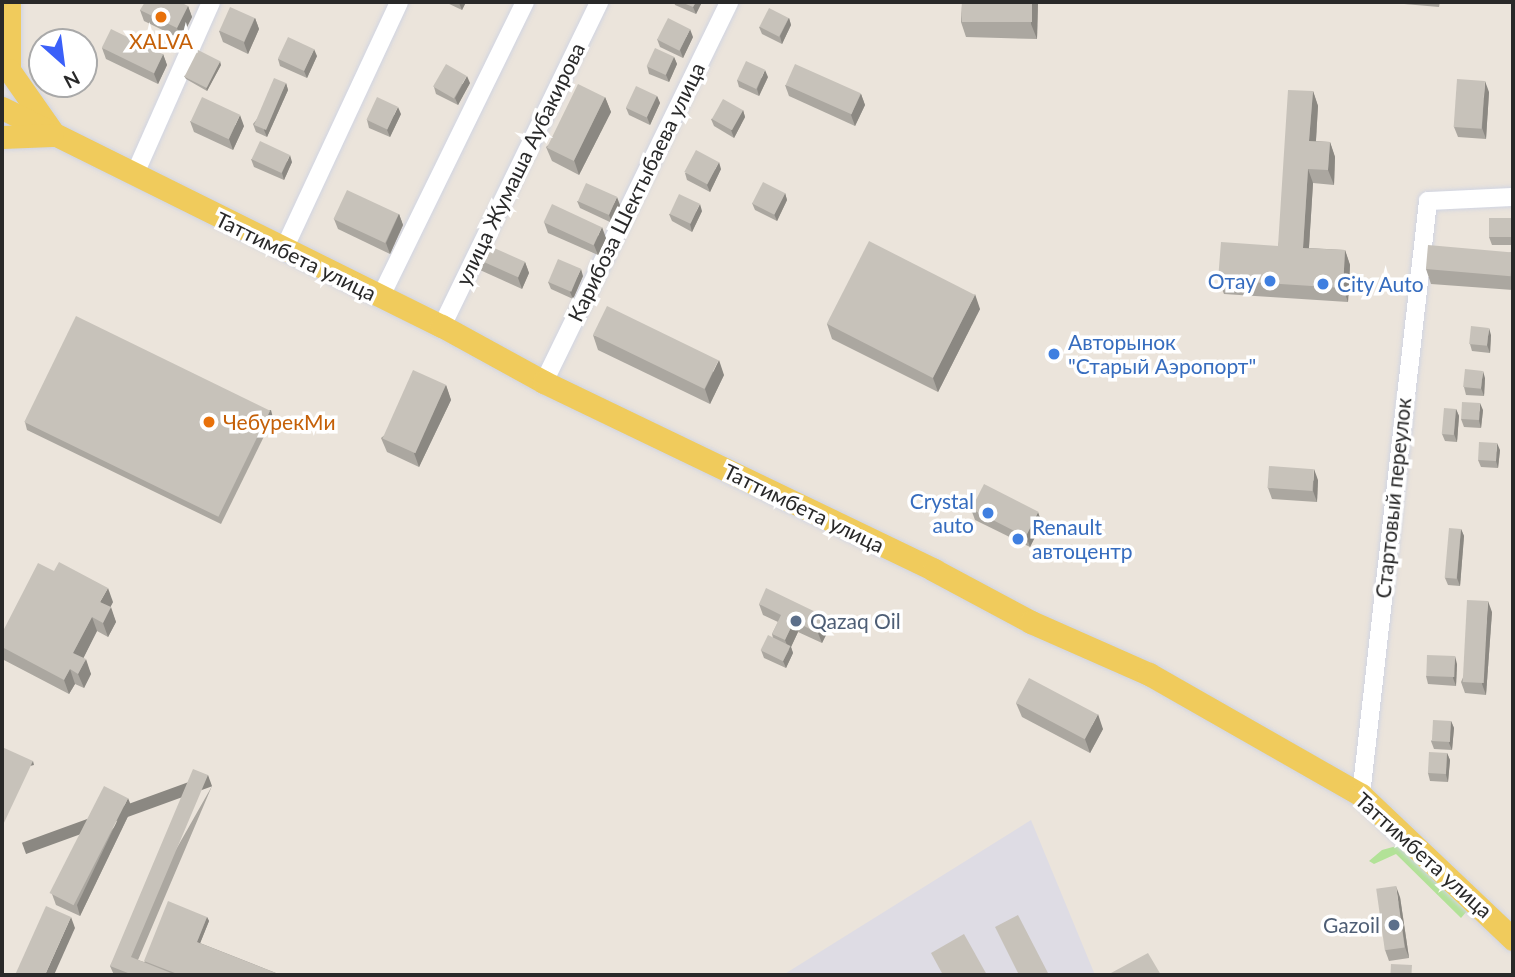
<!DOCTYPE html>
<meta charset="utf-8">
<style>
body{margin:0}
#map{position:relative;width:1515px;height:977px;overflow:hidden;background:#ebe4db;font-family:Lato,sans-serif}
div>[style]{position:absolute}
.industrial>*{inset:0;background:#dedce4}
.green>*{inset:0;background:#b2e297}
.roads{filter:drop-shadow(0 0 2px #d0d4e2) drop-shadow(0 0 2px #d0d4e2)}
.minor>*{height:18px;margin:-9px;padding:0 9px;transform-origin:9px;border-radius:9px;background:#fff}
.major>*{height:23px;margin:-11.5px;padding:0 11.5px;transform-origin:11.5px;border-radius:11.5px;background:#f0cb5c}
.wall>*{inset:0;background:#aba7a0}
.shaded-wall>*{inset:0;background:#8b8882;transform-origin:0 0}
.building>*{inset:0;background:#c7c2ba;transform-origin:0 0}
.dots>*{width:19px;height:19px;translate:-50% -50%;box-sizing:border-box;border:4px solid #fff;border-radius:50%}
span{translate:-50% -50%;white-space:nowrap;text-align:center;line-height:1.15;-webkit-text-stroke:7px #fff;paint-order:stroke}
.food-label{font-size:21px;color:#c56008}
.left{translate:0 -50%;text-align:left}
.street-label{font-size:21px;color:#292929}
.shop-label{font-size:21px;color:#366cbe}
.right{translate:-100% -50%;text-align:right}
.service-label{font-size:21px;color:#4e5e75}
.frame{position:absolute;inset:0;border:4px solid #292929;pointer-events:none}
.north{position:absolute;left:28px;top:28px;width:70px;height:70px;box-sizing:border-box;background:#fff;border:2px solid #a9a9a9;border-radius:50%;rotate:152deg;font-size:19px;font-weight:700;line-height:28px;text-align:center;color:#292929}
.north::after{content:'';display:block;margin:auto;width:24px;height:32px;background:#3b60f9;clip-path:polygon(50% 0,100% 100%,50% 72%,0 100%)}
</style>
<div id="map">
<div class="industrial">
<i style="clip-path:polygon(1031px 820px,1095px 975px,783px 975px)"></i>
</div>
<div class="green">
<i style="clip-path:polygon(1400px 845px,1467px 911px,1461px 918px,1396px 854px,1374px 864px,1369px 861px,1382px 850px)"></i>
</div>
<div class="roads">
<div class="minor">
<i style="left:134px;top:176px;width:190px;rotate:-66.1deg"></i>
<i style="left:284px;top:249px;width:272px;rotate:-65deg"></i>
<i style="left:380px;top:298px;width:330px;rotate:-63.9deg"></i>
<i style="left:442px;top:326px;width:360px;rotate:-64.1deg"></i>
<i style="left:544px;top:382px;width:423px;rotate:-64deg"></i>
<i style="left:1361px;top:795px;width:598px;rotate:-83.56deg"></i>
<i style="left:1428px;top:201px;width:85px;rotate:-2.7deg"></i>
</div>
<div class="major">
<i style="left:9px;top:2px;width:68px;rotate:90deg"></i>
<i style="left:9px;top:70px;width:73px;rotate:55deg"></i>
<i style="left:2px;top:108px;width:491px;rotate:26.4deg"></i>
<i style="left:442px;top:326px;width:116px;rotate:28.8deg"></i>
<i style="left:544px;top:382px;width:433px;rotate:25.7deg"></i>
<i style="left:934px;top:570px;width:110px;rotate:28.2deg"></i>
<i style="left:1031px;top:622px;width:129px;rotate:23.8deg"></i>
<i style="left:1149px;top:674px;width:244px;rotate:29.7deg"></i>
<i style="left:1361px;top:795px;width:209px;rotate:43.5deg"></i>
<i style="left:2px;top:137px;width:50px;rotate:-2.3deg"></i>
</div>
</div>
<div class="wall">
<i style="clip-path:polygon(445px 2px,466px 2px,462px 10px)"></i>
<i style="clip-path:polygon(674px 2px,702px 2px,696px 14px,675px 5px)"></i>
<i style="clip-path:polygon(962px 2px,1038px 2px,1037px 39px,966px 37px,961px 22px)"></i>
<i style="clip-path:polygon(1381px 2px,1440px 2px,1439px 7px)"></i>
<i style="clip-path:polygon(188px 6px,192px 17px,181px 39px,144px 21px,140px 10px)"></i>
<i style="clip-path:polygon(255px 18px,259px 29px,248px 54px,223px 42px,219px 31px)"></i>
<i style="clip-path:polygon(789px 18px,791px 25px,782px 44px,762px 34px,759px 27px)"></i>
<i style="clip-path:polygon(693px 37px,683px 58px,660px 47px,657px 39px)"></i>
<i style="clip-path:polygon(102px 48px,163px 54px,167px 65px,158px 84px,106px 59px)"></i>
<i style="clip-path:polygon(317px 56px,307px 78px,280px 66px,278px 59px)"></i>
<i style="clip-path:polygon(674px 57px,677px 64px,669px 82px,649px 74px,647px 66px)"></i>
<i style="clip-path:polygon(221px 65px,207px 91px,186px 79px,184px 76px)"></i>
<i style="clip-path:polygon(768px 77px,759px 96px,739px 87px,737px 80px)"></i>
<i style="clip-path:polygon(286px 83px,288px 90px,267px 137px,256px 132px,253px 124px)"></i>
<i style="clip-path:polygon(470px 83px,458px 105px,436px 94px,434px 87px)"></i>
<i style="clip-path:polygon(785px 85px,861px 94px,865px 105px,855px 126px,789px 96px)"></i>
<i style="clip-path:polygon(1313px 91px,1318px 106px,1316px 141px,1330px 142px,1335px 157px,1334px 185px,1313px 183px,1309px 248px,1345px 250px,1350px 265px,1348px 302px,1224px 294px,1218px 280px,1278px 246px)"></i>
<i style="clip-path:polygon(1489px 92px,1486px 139px,1458px 137px,1454px 127px)"></i>
<i style="clip-path:polygon(657px 96px,660px 103px,650px 125px,629px 115px,626px 108px)"></i>
<i style="clip-path:polygon(605px 97px,611px 112px,579px 175px,552px 161px,546px 147px)"></i>
<i style="clip-path:polygon(743px 110px,745px 117px,734px 138px,714px 126px,711px 119px)"></i>
<i style="clip-path:polygon(401px 114px,390px 137px,369px 128px,367px 120px)"></i>
<i style="clip-path:polygon(190px 121px,244px 126px,233px 150px,194px 132px)"></i>
<i style="clip-path:polygon(251px 159px,292px 162px,284px 180px,254px 167px)"></i>
<i style="clip-path:polygon(721px 169px,710px 192px,687px 180px,685px 173px)"></i>
<i style="clip-path:polygon(785px 193px,787px 200px,777px 221px,755px 210px,752px 203px)"></i>
<i style="clip-path:polygon(577px 201px,620px 205px,612px 223px,580px 208px)"></i>
<i style="clip-path:polygon(702px 211px,692px 232px,672px 221px,669px 214px)"></i>
<i style="clip-path:polygon(399px 214px,403px 225px,390px 254px,338px 229px,334px 219px)"></i>
<i style="clip-path:polygon(1513px 218px,1513px 245px,1492px 245px,1489px 237px)"></i>
<i style="clip-path:polygon(544px 222px,606px 238px,598px 255px,548px 233px)"></i>
<i style="clip-path:polygon(1513px 252px,1513px 290px,1431px 284px,1426px 269px)"></i>
<i style="clip-path:polygon(476px 259px,525px 262px,529px 273px,522px 289px,480px 270px)"></i>
<i style="clip-path:polygon(583px 276px,573px 299px,551px 289px,548px 282px)"></i>
<i style="clip-path:polygon(980px 309px,938px 392px,832px 339px,827px 324px)"></i>
<i style="clip-path:polygon(593px 335px,724px 375px,710px 404px,598px 350px)"></i>
<i style="clip-path:polygon(1491px 335px,1490px 353px,1472px 351px,1470px 344px)"></i>
<i style="clip-path:polygon(1485px 378px,1484px 396px,1466px 395px,1464px 387px)"></i>
<i style="clip-path:polygon(446px 385px,451px 400px,419px 467px,387px 452px,381px 438px)"></i>
<i style="clip-path:polygon(1456px 409px,1459px 416px,1457px 442px,1445px 441px,1442px 434px)"></i>
<i style="clip-path:polygon(1483px 410px,1481px 428px,1464px 427px,1461px 419px)"></i>
<i style="clip-path:polygon(273px 418px,221px 524px,27px 430px,25px 422px)"></i>
<i style="clip-path:polygon(1500px 450px,1498px 468px,1481px 467px,1478px 460px)"></i>
<i style="clip-path:polygon(1318px 480px,1317px 502px,1272px 499px,1268px 488px)"></i>
<i style="clip-path:polygon(971px 509px,1042px 523px,1030px 547px,975px 520px)"></i>
<i style="clip-path:polygon(1461px 529px,1464px 536px,1460px 586px,1448px 585px,1445px 578px)"></i>
<i style="clip-path:polygon(113px 602px,110px 607px,116px 622px,108px 637px,97px 631px,83px 658px,91px 674px,84px 688px,75px 684px,69px 694px,2px 659px,2px 633px)"></i>
<i style="clip-path:polygon(759px 604px,830px 627px,822px 643px,798px 632px,791px 647px,793px 653px,786px 668px,764px 658px,761px 650px,773px 638px,772px 634px,778px 622px,763px 615px)"></i>
<i style="clip-path:polygon(1492px 612px,1486px 695px,1465px 693px,1461px 682px)"></i>
<i style="clip-path:polygon(1457px 664px,1456px 686px,1428px 684px,1426px 676px)"></i>
<i style="clip-path:polygon(1016px 703px,1103px 729px,1090px 753px,1022px 717px)"></i>
<i style="clip-path:polygon(1451px 721px,1454px 728px,1452px 750px,1434px 749px,1431px 741px)"></i>
<i style="clip-path:polygon(1447px 753px,1450px 760px,1448px 782px,1430px 781px,1428px 773px)"></i>
<i style="clip-path:polygon(212px 786px,138px 960px,144px 962px,207px 917px,209px 921px,200px 943px,281px 975px,114px 975px,110px 966px)"></i>
<i style="clip-path:polygon(132px 808px,80px 916px,56px 905px,52px 894px)"></i>
<i style="clip-path:polygon(1400px 897px,1409px 958px,1389px 961px,1385px 950px)"></i>
</div>
<div class="shaded-wall">
<i style="clip-path:polygon(460px 2px,466px 2px,462px 10px,459px 3px)"></i>
<i style="clip-path:polygon(696px 2px,702px 2px,696px 14px,693px 7px)"></i>
<i style="clip-path:polygon(1032px 2px,1038px 2px,1037px 39px,1031px 24px)"></i>
<i style="clip-path:polygon(188px 6px,192px 17px,181px 39px,177px 28px)"></i>
<i style="clip-path:polygon(255px 18px,259px 29px,248px 54px,244px 43px)"></i>
<i style="clip-path:polygon(789px 18px,791px 25px,782px 44px,780px 36px)"></i>
<i style="clip-path:polygon(690px 29px,693px 37px,683px 58px,680px 50px)"></i>
<i style="clip-path:polygon(314px 49px,317px 56px,307px 78px,304px 71px)"></i>
<i style="clip-path:polygon(163px 54px,167px 65px,158px 84px,154px 74px)"></i>
<i style="clip-path:polygon(674px 57px,677px 64px,669px 82px,666px 75px)"></i>
<i style="clip-path:polygon(220px 61px,221px 65px,207px 91px,206px 87px)"></i>
<i style="clip-path:polygon(765px 70px,768px 77px,759px 96px,757px 89px)"></i>
<i style="clip-path:polygon(467px 76px,470px 83px,458px 105px,455px 98px)"></i>
<i style="clip-path:polygon(1485px 81px,1489px 92px,1486px 139px,1482px 128px)"></i>
<i style="clip-path:polygon(286px 83px,288px 90px,267px 137px,264px 130px)"></i>
<i style="clip-path:polygon(1313px 91px,1318px 106px,1315px 155px,1309px 141px)"></i>
<i style="clip-path:polygon(861px 94px,865px 105px,855px 126px,851px 115px)"></i>
<i style="clip-path:polygon(657px 96px,660px 103px,650px 125px,647px 117px)"></i>
<i style="clip-path:polygon(605px 97px,611px 112px,579px 175px,574px 160px)"></i>
<i style="clip-path:polygon(398px 107px,401px 114px,390px 137px,387px 130px)"></i>
<i style="clip-path:polygon(743px 110px,745px 117px,734px 138px,731px 130px)"></i>
<i style="clip-path:polygon(240px 115px,244px 126px,233px 150px,229px 139px)"></i>
<i style="clip-path:polygon(1330px 142px,1335px 157px,1334px 185px,1328px 170px)"></i>
<i style="clip-path:polygon(290px 155px,292px 162px,284px 180px,282px 173px)"></i>
<i style="clip-path:polygon(719px 162px,721px 169px,710px 192px,707px 185px)"></i>
<i style="clip-path:polygon(1308px 169px,1313px 183px,1308px 262px,1303px 248px)"></i>
<i style="clip-path:polygon(785px 193px,787px 200px,777px 221px,774px 214px)"></i>
<i style="clip-path:polygon(617px 197px,620px 205px,612px 223px,609px 215px)"></i>
<i style="clip-path:polygon(700px 204px,702px 211px,692px 232px,690px 224px)"></i>
<i style="clip-path:polygon(399px 214px,403px 225px,390px 254px,386px 243px)"></i>
<i style="clip-path:polygon(602px 227px,606px 238px,598px 255px,594px 245px)"></i>
<i style="clip-path:polygon(1345px 250px,1350px 265px,1348px 302px,1343px 288px)"></i>
<i style="clip-path:polygon(525px 262px,529px 273px,522px 289px,518px 278px)"></i>
<i style="clip-path:polygon(581px 269px,583px 276px,573px 299px,570px 292px)"></i>
<i style="clip-path:polygon(975px 294px,980px 309px,938px 392px,933px 378px)"></i>
<i style="clip-path:polygon(1489px 328px,1491px 335px,1490px 353px,1487px 345px)"></i>
<i style="clip-path:polygon(719px 360px,724px 375px,710px 404px,705px 389px)"></i>
<i style="clip-path:polygon(1483px 371px,1485px 378px,1484px 396px,1481px 388px)"></i>
<i style="clip-path:polygon(446px 385px,451px 400px,419px 467px,414px 453px)"></i>
<i style="clip-path:polygon(1480px 403px,1483px 410px,1481px 428px,1479px 421px)"></i>
<i style="clip-path:polygon(1456px 409px,1459px 416px,1457px 442px,1454px 434px)"></i>
<i style="left:271px;top:410px;width:8px;height:118px;rotate:76deg"></i>
<i style="clip-path:polygon(1497px 443px,1500px 450px,1498px 468px,1496px 461px)"></i>
<i style="clip-path:polygon(1314px 469px,1318px 480px,1317px 502px,1313px 491px)"></i>
<i style="clip-path:polygon(1038px 512px,1042px 523px,1030px 547px,1026px 536px)"></i>
<i style="clip-path:polygon(1461px 529px,1464px 536px,1460px 586px,1457px 578px)"></i>
<i style="clip-path:polygon(108px 588px,113px 602px,106px 616px,100px 602px)"></i>
<i style="clip-path:polygon(1488px 601px,1492px 612px,1486px 695px,1482px 684px)"></i>
<i style="clip-path:polygon(111px 607px,116px 622px,108px 637px,103px 623px)"></i>
<i style="clip-path:polygon(92px 617px,97px 631px,79px 667px,73px 653px)"></i>
<i style="clip-path:polygon(826px 617px,830px 627px,822px 643px,818px 633px)"></i>
<i style="clip-path:polygon(794px 621px,798px 632px,791px 647px,793px 653px,786px 668px,783px 661px,789px 650px,785px 640px)"></i>
<i style="clip-path:polygon(1455px 656px,1457px 664px,1456px 686px,1453px 678px)"></i>
<i style="clip-path:polygon(86px 659px,91px 674px,84px 688px,78px 674px)"></i>
<i style="clip-path:polygon(70px 669px,75px 684px,69px 694px,64px 680px)"></i>
<i style="clip-path:polygon(1098px 714px,1103px 729px,1090px 753px,1085px 739px)"></i>
<i style="clip-path:polygon(1451px 721px,1454px 728px,1452px 750px,1449px 743px)"></i>
<i style="clip-path:polygon(1447px 753px,1450px 760px,1448px 782px,1446px 775px)"></i>
<i style="left:33px;top:761px;width:4px;height:73px;rotate:76deg"></i>
<i style="left:208px;top:775px;width:12px;height:198px;rotate:70deg"></i>
<i style="clip-path:polygon(128px 798px,132px 808px,80px 916px,77px 905px)"></i>
<i style="clip-path:polygon(1396px 886px,1400px 897px,1409px 958px,1405px 947px)"></i>
<i style="clip-path:polygon(71px 917px,75px 928px,54px 975px,45px 975px)"></i>
<i style="clip-path:polygon(207px 917px,209px 921px,199px 946px,197px 942px)"></i>
</div>
<div class="building">
<i style="clip-path:polygon(145px 2px,180px 2px,188px 6px,177px 28px,140px 10px)"></i>
<i style="clip-path:polygon(681px 2px,696px 2px,693px 7px)"></i>
<i style="left:962px;top:2px;width:70px;height:20px"></i>
<i style="left:230px;top:7px;width:27px;height:26px;rotate:24deg"></i>
<i style="left:769px;top:8px;width:22px;height:21px;rotate:27deg"></i>
<i style="left:668px;top:18px;width:25px;height:24px;rotate:27deg"></i>
<i style="left:111px;top:29px;width:58px;height:21px;rotate:26deg"></i>
<i style="left:288px;top:37px;width:29px;height:24px;rotate:25deg"></i>
<i style="left:655px;top:48px;width:21px;height:20px;rotate:25deg"></i>
<i style="left:198px;top:50px;width:25px;height:30px;rotate:27deg"></i>
<i style="left:746px;top:61px;width:21px;height:21px;rotate:25deg"></i>
<i style="left:446px;top:64px;width:24px;height:26px;rotate:30deg"></i>
<i style="left:795px;top:64px;width:72px;height:23px;rotate:24deg"></i>
<i style="left:274px;top:78px;width:13px;height:51px;rotate:23deg"></i>
<i style="left:1457px;top:79px;width:28px;height:48px;rotate:4deg"></i>
<i style="left:578px;top:84px;width:30px;height:71px;rotate:26deg"></i>
<i style="left:636px;top:86px;width:23px;height:24px;rotate:25deg"></i>
<i style="clip-path:polygon(1288px 90px,1313px 91px,1309px 141px,1330px 142px,1328px 170px,1308px 169px,1303px 248px,1345px 250px,1343px 288px,1218px 280px,1221px 242px,1278px 246px)"></i>
<i style="left:202px;top:97px;width:42px;height:27px;rotate:25deg"></i>
<i style="left:377px;top:97px;width:23px;height:25px;rotate:25deg"></i>
<i style="left:723px;top:99px;width:23px;height:23px;rotate:29deg"></i>
<i style="clip-path:polygon(1513px 100px,1513px 126px,1511px 126px)"></i>
<i style="left:260px;top:141px;width:33px;height:20px;rotate:25deg"></i>
<i style="left:696px;top:150px;width:26px;height:25px;rotate:28deg"></i>
<i style="left:763px;top:182px;width:25px;height:24px;rotate:27deg"></i>
<i style="left:586px;top:183px;width:34px;height:20px;rotate:24deg"></i>
<i style="left:347px;top:190px;width:57px;height:32px;rotate:25deg"></i>
<i style="left:679px;top:194px;width:23px;height:22px;rotate:25deg"></i>
<i style="left:552px;top:204px;width:55px;height:20px;rotate:25deg"></i>
<i style="left:1489px;top:218px;width:24px;height:19px"></i>
<i style="left:869px;top:241px;width:119px;height:93px;rotate:27deg"></i>
<i style="left:483px;top:243px;width:46px;height:17px;rotate:24deg"></i>
<i style="left:1428px;top:245px;width:85px;height:24px;rotate:5deg"></i>
<i style="left:558px;top:259px;width:25px;height:25px;rotate:23deg"></i>
<i style="left:607px;top:306px;width:124px;height:32px;rotate:26deg"></i>
<i style="left:76px;top:316px;width:216px;height:118px;rotate:26deg"></i>
<i style="left:1471px;top:326px;width:18px;height:18px;rotate:6deg"></i>
<i style="left:1465px;top:369px;width:18px;height:18px;rotate:6deg"></i>
<i style="left:413px;top:370px;width:36px;height:75px;rotate:24deg"></i>
<i style="left:1462px;top:402px;width:18px;height:17px;rotate:3deg"></i>
<i style="left:1444px;top:408px;width:12px;height:26px;rotate:5deg"></i>
<i style="left:1479px;top:442px;width:18px;height:18px;rotate:3deg"></i>
<i style="left:1269px;top:466px;width:45px;height:22px;rotate:4deg"></i>
<i style="left:984px;top:484px;width:61px;height:28px;rotate:27deg"></i>
<i style="left:1449px;top:528px;width:12px;height:50px;rotate:5deg"></i>
<i style="clip-path:polygon(59px 562px,108px 588px,100px 602px,111px 607px,103px 623px,92px 617px,73px 653px,86px 659px,78px 674px,70px 669px,64px 680px,2px 647px,2px 633px,38px 563px,54px 571px)"></i>
<i style="clip-path:polygon(766px 588px,826px 617px,818px 633px,794px 621px,785px 640px,772px 634px,781px 615px,759px 604px)"></i>
<i style="left:1467px;top:600px;width:21px;height:82px;rotate:3deg"></i>
<i style="left:768px;top:635px;width:25px;height:17px;rotate:26deg"></i>
<i style="left:1427px;top:655px;width:28px;height:21px;rotate:2deg"></i>
<i style="left:1029px;top:678px;width:78px;height:28px;rotate:28deg"></i>
<i style="left:1433px;top:720px;width:18px;height:21px;rotate:3deg"></i>
<i style="clip-path:polygon(2px 747px,33px 761px,2px 827px)"></i>
<i style="left:1429px;top:752px;width:18px;height:21px;rotate:3deg"></i>
<i style="clip-path:polygon(193px 769px,208px 775px,131px 957px,176px 975px,133px 975px,110px 966px)"></i>
<i style="left:104px;top:786px;width:27px;height:120px;rotate:27deg"></i>
<i style="left:1396px;top:886px;width:62px;height:20px;rotate:82deg"></i>
<i style="clip-path:polygon(168px 901px,207px 917px,197px 942px,281px 975px,180px 975px,144px 961px)"></i>
<i style="clip-path:polygon(46px 906px,71px 917px,45px 975px,15px 975px)"></i>
<i style="clip-path:polygon(1018px 915px,1049px 975px,1019px 975px,995px 927px)"></i>
<i style="clip-path:polygon(964px 934px,987px 975px,943px 975px,931px 953px)"></i>
<i style="clip-path:polygon(1148px 953px,1161px 975px,1112px 975px,1111px 973px)"></i>
<i style="left:1391px;top:964px;width:21px;height:11px;rotate:3deg"></i>
</div>
<div class="dots">
<i style="left:161px;top:17px;background:#e8710a"></i>
<i style="left:1270px;top:281px;background:#3f7fe0"></i>
<i style="left:1323px;top:284px;background:#3f7fe0"></i>
<i style="left:1054px;top:354px;background:#3f7fe0"></i>
<i style="left:209px;top:422px;background:#e8710a"></i>
<i style="left:988px;top:513px;background:#3f7fe0"></i>
<i style="left:1018px;top:539px;background:#3f7fe0"></i>
<i style="left:796px;top:621px;background:#5c6f8a"></i>
<i style="left:1394px;top:925px;background:#5c6f8a"></i>
</div>
<div class="food-label">
<span style="left:161px;top:41px">XALVA</span>
<span class="left" style="left:223px;top:422px">ЧебурекМи</span>
</div>
<div class="street-label">
<span style="left:520px;top:164px;rotate:-64deg">улица Жумаша Аубакирова</span>
<span style="left:636px;top:192px;rotate:-64deg">Карибоза Шектыбаева улица</span>
<span style="left:296px;top:256px;rotate:26deg">Таттимбета улица</span>
<span style="left:1393px;top:498px;rotate:-84deg">Стартовый переулок</span>
<span style="left:804px;top:508px;rotate:26deg">Таттимбета улица</span>
<span style="left:1424px;top:855px;rotate:42deg">Таттимбета улица</span>
</div>
<div class="shop-label">
<span class="right" style="left:1256px;top:281px">Отау</span>
<span class="left" style="left:1337px;top:284px">City Auto</span>
<span class="left" style="left:1068px;top:354px">Авторынок<br>"Старый Аэропорт"</span>
<span class="right" style="left:974px;top:513px">Crystal<br>auto</span>
<span class="left" style="left:1032px;top:539px">Renault<br>автоцентр</span>
</div>
<div class="service-label">
<span class="left" style="left:810px;top:621px">Qazaq Oil</span>
<span class="right" style="left:1380px;top:925px">Gazoil</span>
</div>
<div class="frame"></div>
<div class="north">N</div>
</div>
